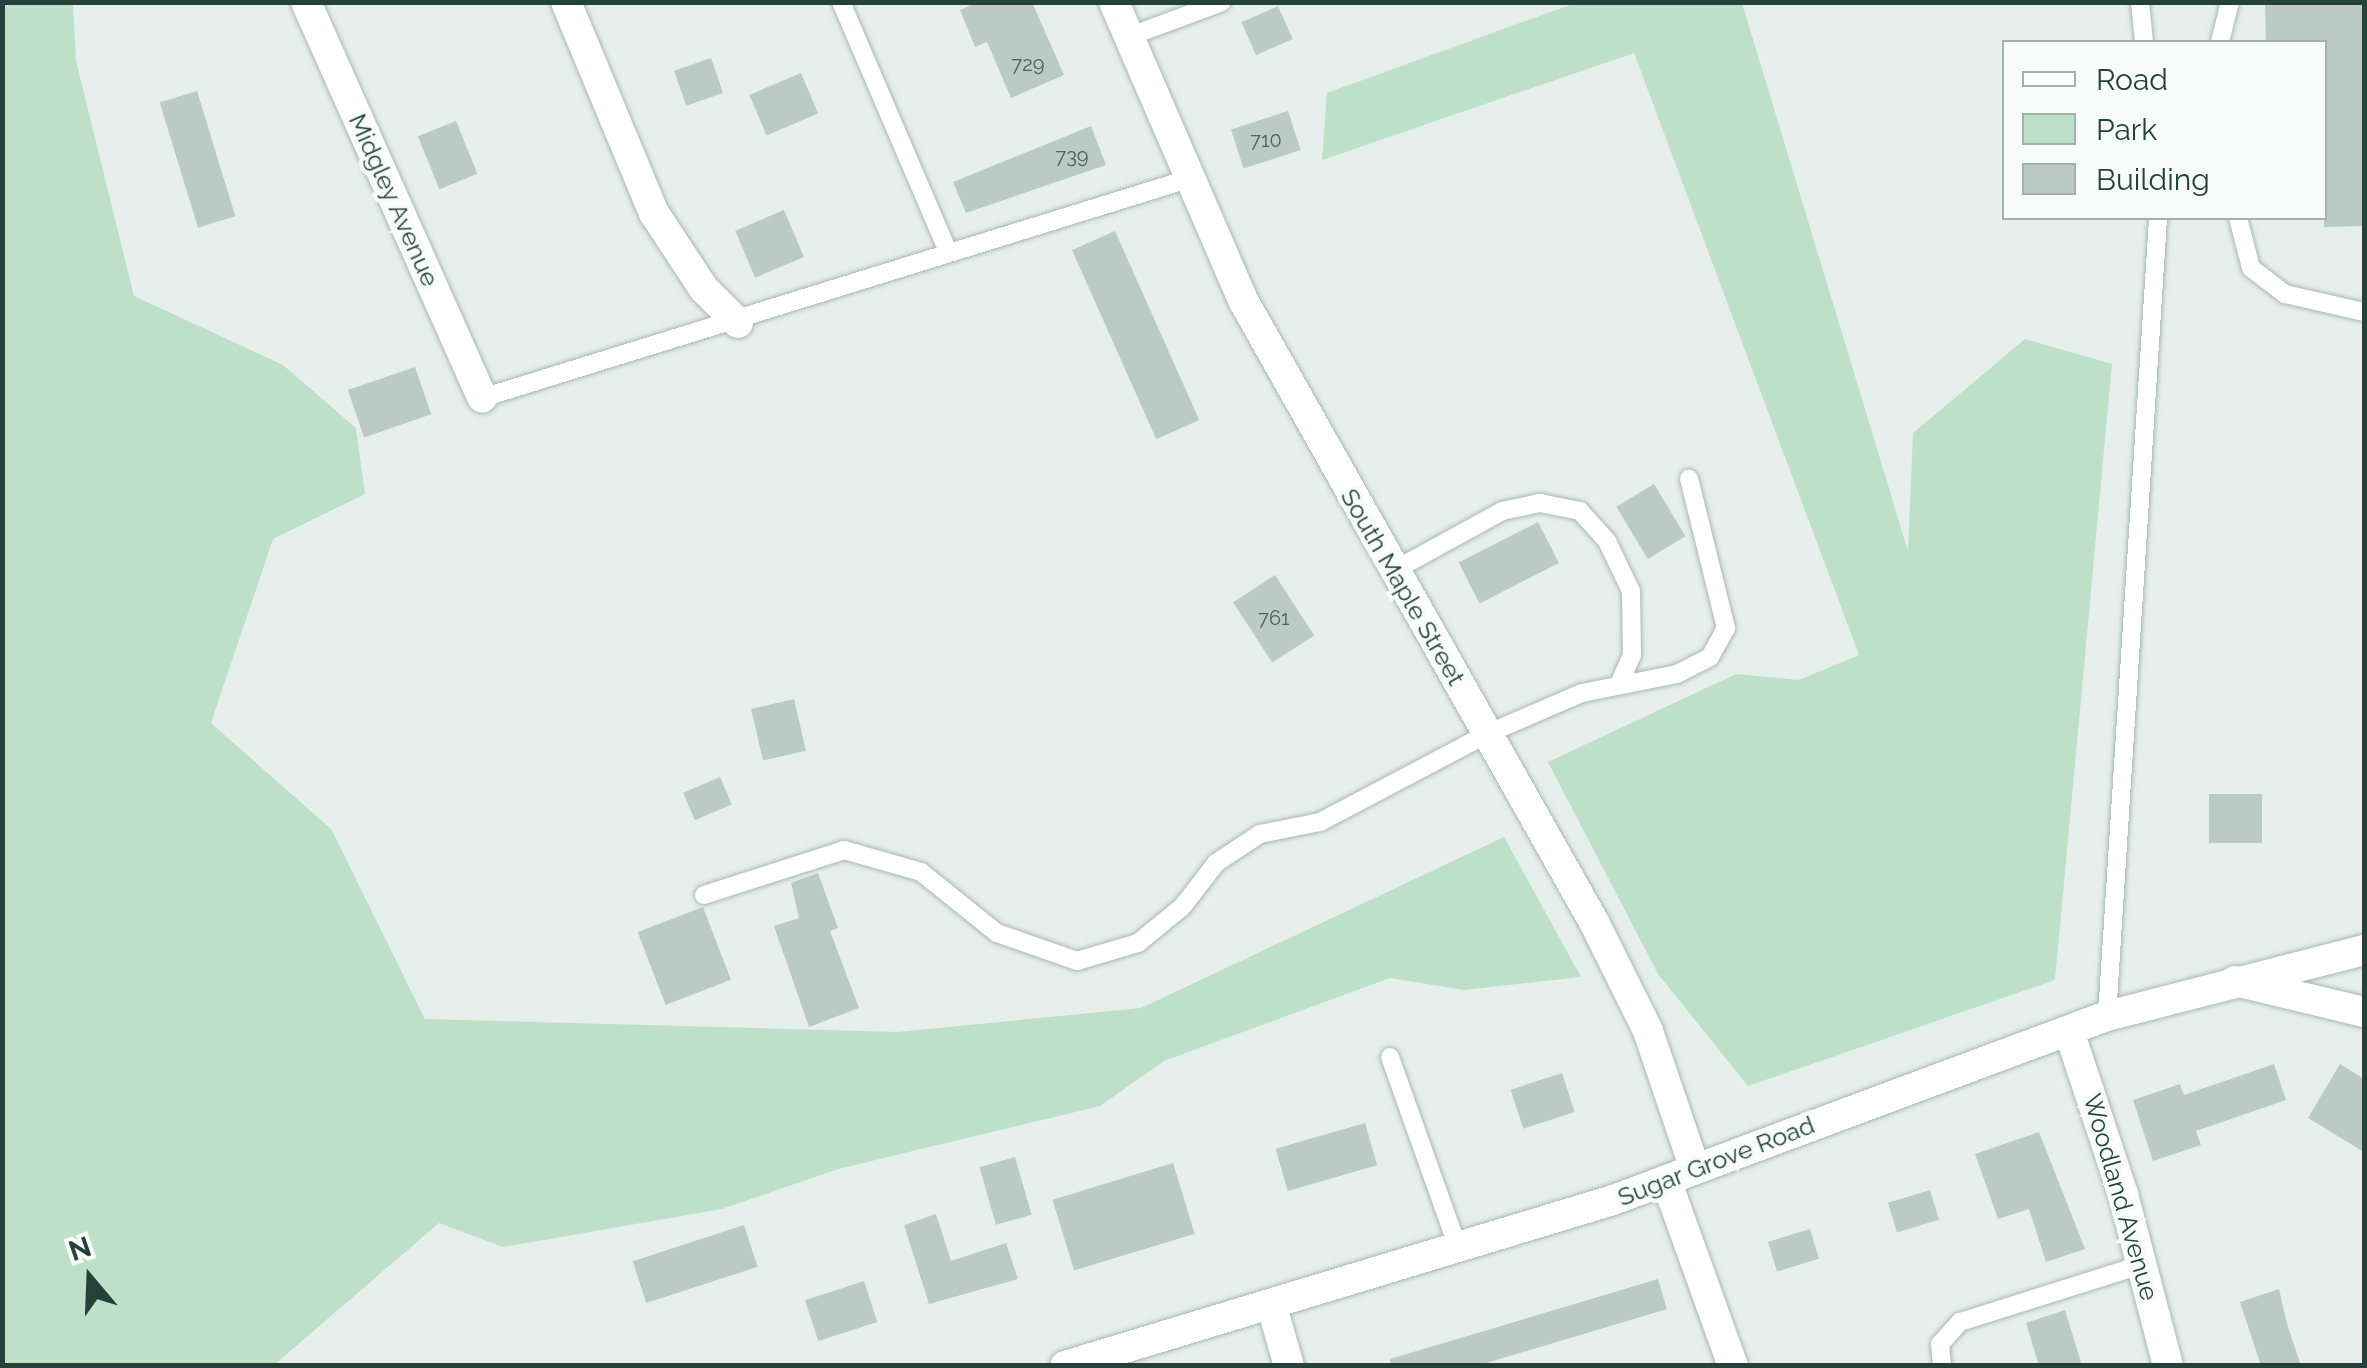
<!DOCTYPE html>
<style>
body{margin:0}
#map{position:relative;width:2367px;height:1368px;overflow:hidden;background:#e6efeb;font-family:Raleway,sans-serif}
div>[style]{position:absolute}
.green>*{inset:0;background:#bfe0c8}
.building>*{inset:0;background:#bbcac4;transform-origin:0 0}
.roads{filter:drop-shadow(0 0 2px #a8b8b2) drop-shadow(0 0 2px #a8b8b2)}
.lane>*{height:18px;margin:-9px;padding:0 9px;transform-origin:9px;border-radius:9px;background:#fff}
.street>*{height:30px;margin:-15px;padding:0 15px;transform-origin:15px;border-radius:15px;background:#fff}
.secondary>*{height:30px;margin:-15px;padding:0 15px;transform-origin:15px;border-radius:15px;background:#fff}
span{translate:-50% -50%;white-space:nowrap;text-align:center;line-height:1.15;-webkit-text-stroke:9px #f7fbf9;paint-order:stroke}
.number-label{font-size:20px;color:#4a645c}
.number-label span{-webkit-text-stroke-width:0}
.street-label{font-size:25px;color:#24423a}
.frame{position:absolute;inset:0;border:5px solid #24423a;pointer-events:none}
.legend{position:absolute;left:2002px;top:40px;width:325px;height:180px;box-sizing:border-box;background:#f7fbf9;border:2px solid #a3b1ad;margin:0;padding:12px 18px;list-style:none;font-size:30px;color:#24423a}
.legend li{display:flex;align-items:center;gap:20px;height:50px}
.legend b{width:50px;border:2px solid #a3b1ad}
.north{position:absolute;left:40px;top:1228px;width:100px;height:100px;-webkit-text-stroke:8px #f7fbf9;paint-order:stroke;rotate:341deg;font-size:28px;font-weight:700;line-height:40px;text-align:center;color:#24423a}
.north::after{content:'';display:block;margin:auto;width:35px;height:45px;background:#24423a;clip-path:polygon(50% 0,100% 100%,50% 72%,0 100%)}
</style>
<div id="map">
<div class="green">
<i style="clip-path:polygon(3px 2px,73px 3px,76px 61px,134px 296px,283px 365px,356px 428px,365px 494px,273px 539px,211px 723px,331px 829px,425px 1019px,898px 1032px,1141px 1008px,1504px 837px,1581px 977px,1464px 990px,1390px 978px,1164px 1061px,1100px 1106px,838px 1169px,722px 1209px,503px 1247px,439px 1223px,274px 1365px,3px 1365px)"></i>
<i style="clip-path:polygon(1578px 2px,1742px 3px,1908px 551px,1913px 433px,2025px 339px,2112px 364px,2055px 980px,1748px 1086px,1658px 974px,1548px 762px,1736px 674px,1799px 680px,1859px 655px,1634px 53px,1322px 160px,1327px 93px)"></i>
</div>
<div class="building">
<i style="clip-path:polygon(977px 2px,1032px 2px,1064px 75px,1011px 98px,987px 42px,975px 47px,960px 10px)"></i>
<i style="clip-path:polygon(2265px 2px,2364px 2px,2364px 226px,2324px 227px,2324px 42px,2266px 42px)"></i>
<i style="left:1278px;top:6px;width:36px;height:40px;rotate:66deg"></i>
<i style="left:711px;top:58px;width:37px;height:39px;rotate:71deg"></i>
<i style="left:801px;top:73px;width:44px;height:56px;rotate:67deg"></i>
<i style="left:197px;top:91px;width:131px;height:39px;rotate:73deg"></i>
<i style="left:1288px;top:111px;width:41px;height:60px;rotate:72deg"></i>
<i style="left:456px;top:121px;width:57px;height:41px;rotate:68deg"></i>
<i style="clip-path:polygon(1091px 126px,1106px 165px,966px 213px,953px 182px)"></i>
<i style="left:784px;top:210px;width:51px;height:53px;rotate:67deg"></i>
<i style="left:1115px;top:231px;width:207px;height:47px;rotate:66deg"></i>
<i style="left:415px;top:367px;width:50px;height:71px;rotate:71deg"></i>
<i style="left:1654px;top:484px;width:61px;height:44px;rotate:59deg"></i>
<i style="left:1538px;top:522px;width:46px;height:89px;rotate:63deg"></i>
<i style="left:1275px;top:575px;width:72px;height:50px;rotate:57deg"></i>
<i style="left:794px;top:699px;width:53px;height:44px;rotate:77deg"></i>
<i style="left:720px;top:777px;width:30px;height:40px;rotate:67deg"></i>
<i style="left:2262px;top:794px;width:49px;height:53px;rotate:90deg"></i>
<i style="clip-path:polygon(818px 873px,838px 928px,830px 931px,859px 1008px,809px 1027px,774px 926px,799px 918px,791px 883px)"></i>
<i style="left:703px;top:907px;width:78px;height:70px;rotate:69deg"></i>
<i style="clip-path:polygon(2274px 1064px,2286px 1100px,2196px 1131px,2201px 1145px,2153px 1161px,2133px 1100px,2180px 1084px,2184px 1095px)"></i>
<i style="clip-path:polygon(2340px 1064px,2364px 1079px,2364px 1152px,2308px 1118px)"></i>
<i style="left:1562px;top:1073px;width:41px;height:54px;rotate:72deg"></i>
<i style="left:1365px;top:1123px;width:44px;height:93px;rotate:74deg"></i>
<i style="clip-path:polygon(2039px 1132px,2085px 1249px,2046px 1262px,2029px 1209px,1998px 1219px,1975px 1154px)"></i>
<i style="left:1015px;top:1157px;width:60px;height:37px;rotate:74deg"></i>
<i style="left:1173px;top:1163px;width:74px;height:126px;rotate:73deg"></i>
<i style="left:1930px;top:1190px;width:31px;height:44px;rotate:73deg"></i>
<i style="clip-path:polygon(936px 1214px,951px 1261px,1006px 1243px,1018px 1279px,929px 1304px,904px 1225px)"></i>
<i style="left:744px;top:1225px;width:44px;height:117px;rotate:72deg"></i>
<i style="left:1810px;top:1229px;width:31px;height:44px;rotate:73deg"></i>
<i style="clip-path:polygon(1658px 1279px,1667px 1309px,1476px 1366px,1391px 1366px,1390px 1359px)"></i>
<i style="left:864px;top:1281px;width:43px;height:62px;rotate:72deg"></i>
<i style="clip-path:polygon(2279px 1289px,2287px 1324px,2301px 1366px,2261px 1366px,2240px 1302px)"></i>
<i style="clip-path:polygon(2065px 1310px,2082px 1366px,2039px 1366px,2026px 1323px)"></i>
</div>
<div class="roads">
<div class="lane">
<i style="left:841px;top:2px;width:272px;rotate:66.8deg"></i>
<i style="left:2140px;top:2px;width:40px;rotate:84.3deg"></i>
<i style="left:1128px;top:37px;width:100px;rotate:-20.4deg"></i>
<i style="left:2220px;top:42px;width:41px;rotate:-76deg"></i>
<i style="left:2238px;top:218px;width:52px;rotate:75.4deg"></i>
<i style="left:2251px;top:268px;width:43px;rotate:37.4deg"></i>
<i style="left:2285px;top:294px;width:81px;rotate:12.8deg"></i>
<i style="left:482px;top:398px;width:739px;rotate:-17.23deg"></i>
<i style="left:1393px;top:571px;width:124px;rotate:-28.8deg"></i>
<i style="left:1502px;top:511px;width:39px;rotate:-12deg"></i>
<i style="left:1540px;top:503px;width:41px;rotate:11.3deg"></i>
<i style="left:1580px;top:511px;width:40px;rotate:48deg"></i>
<i style="left:1607px;top:541px;width:55px;rotate:64.4deg"></i>
<i style="left:1631px;top:591px;width:64px;rotate:89.1deg"></i>
<i style="left:1632px;top:655px;width:32px;rotate:114deg"></i>
<i style="left:704px;top:895px;width:147px;rotate:-17.8deg"></i>
<i style="left:844px;top:850px;width:80px;rotate:15.9deg"></i>
<i style="left:921px;top:872px;width:97px;rotate:38.8deg"></i>
<i style="left:997px;top:933px;width:85px;rotate:19.3deg"></i>
<i style="left:1077px;top:961px;width:64px;rotate:-16.4deg"></i>
<i style="left:1138px;top:943px;width:58px;rotate:-39.4deg"></i>
<i style="left:1183px;top:906px;width:54px;rotate:-52.5deg"></i>
<i style="left:1216px;top:863px;width:53px;rotate:-33.4deg"></i>
<i style="left:1260px;top:834px;width:61px;rotate:-11.3deg"></i>
<i style="left:1320px;top:822px;width:191px;rotate:-27.8deg"></i>
<i style="left:1489px;top:733px;width:101px;rotate:-23.3deg"></i>
<i style="left:1582px;top:693px;width:97px;rotate:-11.3deg"></i>
<i style="left:1677px;top:674px;width:37px;rotate:-27deg"></i>
<i style="left:1710px;top:657px;width:33px;rotate:-61deg"></i>
<i style="left:1726px;top:628px;width:154px;rotate:-103.9deg"></i>
<i style="left:2107px;top:1016px;width:800px;rotate:-86.34deg"></i>
<i style="left:1390px;top:1057px;width:206px;rotate:70.4deg"></i>
<i style="left:1942px;top:1366px;width:22px;rotate:-95deg"></i>
<i style="left:1940px;top:1344px;width:30px;rotate:-48deg"></i>
<i style="left:1960px;top:1322px;width:190px;rotate:-17.5deg"></i>
</div>
<div class="street">
<i style="left:306px;top:2px;width:433px;rotate:66deg"></i>
<i style="left:566px;top:2px;width:229px;rotate:67.4deg"></i>
<i style="left:654px;top:213px;width:91px;rotate:56.7deg"></i>
<i style="left:704px;top:289px;width:48px;rotate:45deg"></i>
<i style="left:2069px;top:1031px;width:172px;rotate:71.7deg"></i>
<i style="left:2123px;top:1194px;width:178px;rotate:75.3deg"></i>
<i style="left:1666px;top:1180px;width:198px;rotate:70.2deg"></i>
<i style="left:1272px;top:1307px;width:61px;rotate:73.9deg"></i>
</div>
<div class="secondary">
<i style="left:1114px;top:2px;width:327px;rotate:66.6deg"></i>
<i style="left:1244px;top:302px;width:714px;rotate:60.56deg"></i>
<i style="left:1595px;top:924px;width:119px;rotate:63.6deg"></i>
<i style="left:1648px;top:1031px;width:146px;rotate:71.2deg"></i>
<i style="left:2235px;top:981px;width:133px;rotate:13.5deg"></i>
<i style="left:1065px;top:1366px;width:573px;rotate:-16.85deg"></i>
<i style="left:1613px;top:1200px;width:527px;rotate:-20.43deg"></i>
<i style="left:2107px;top:1016px;width:265px;rotate:-14.4deg"></i>
</div>
</div>
<div class="number-label">
<span style="left:1028px;top:64px">729</span>
<span style="left:1266px;top:140px">710</span>
<span style="left:1072px;top:156px">739</span>
<span style="left:1274px;top:618px">761</span>
</div>
<div class="street-label">
<span style="left:394px;top:200px;rotate:66deg">Midgley Avenue</span>
<span style="left:1403px;top:587px;rotate:60deg">South Maple Street</span>
<span style="left:1716px;top:1161px;rotate:-21deg">Sugar Grove Road</span>
<span style="left:2121px;top:1197px;rotate:74deg">Woodland Avenue</span>
</div>
<div class="frame"></div>
<ul class="legend">
<li><b style="height:12px;background:#fff"></b>Road</li>
<li><b style="height:28px;background:#bfe0c8"></b>Park</li>
<li><b style="height:28px;background:#bbcac4"></b>Building</li>
</ul>
<div class="north">N</div>
</div>
